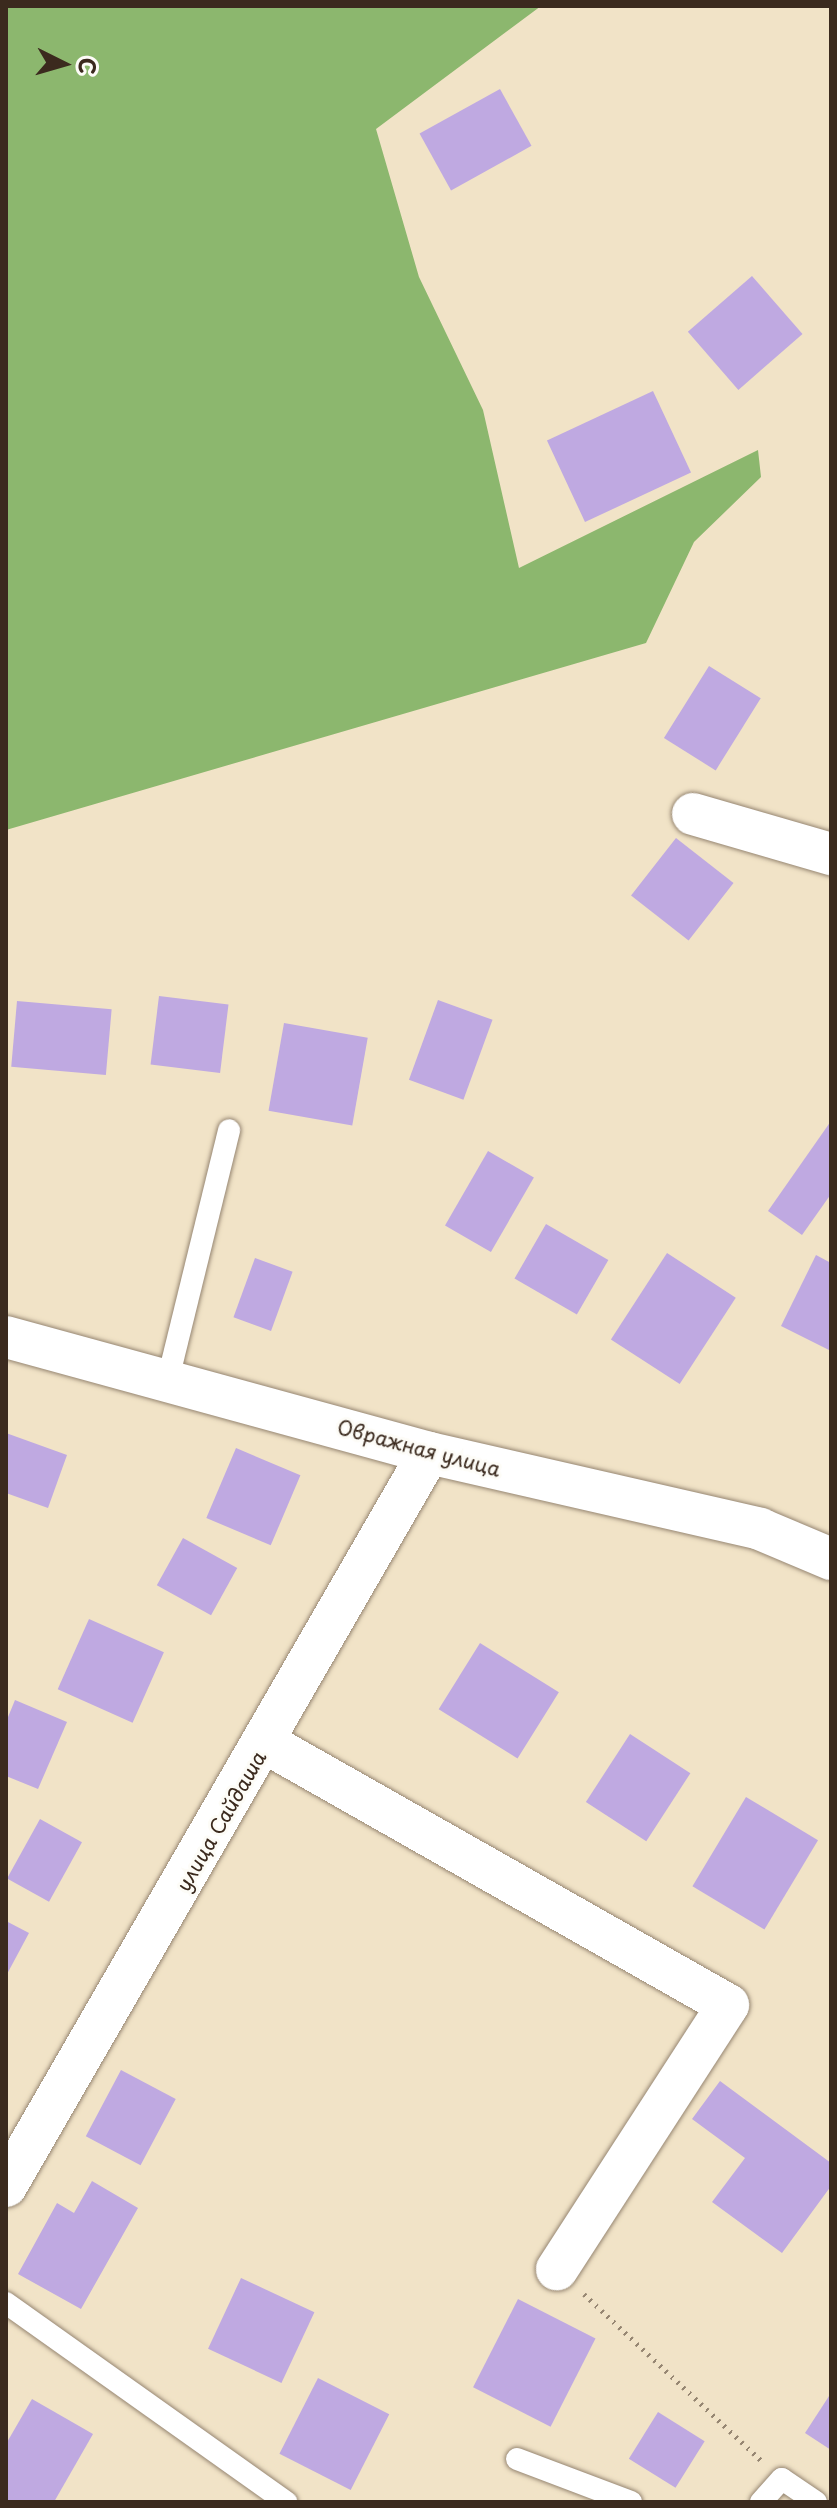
<!DOCTYPE html>
<meta charset="utf-8">
<style>
body{margin:0}
#map{position:relative;width:837px;height:2508px;overflow:hidden;background:#f1e3c7;font-family:"Playpen Sans",sans-serif}
div>[style]{position:absolute}
.forest>*{inset:0;background:#8cb76e}
.building>*{inset:0;background:#bfa9e1;transform-origin:0 0}
.path>*{height:5px;margin-top:-2.5px;transform-origin:0;background:repeating-linear-gradient(90deg,#968672 0 2px,transparent 0 8px)}
.roads{filter:drop-shadow(0 0 2px #968672) drop-shadow(0 0 2px #968672)}
.service>*{height:22px;margin:-11px;padding:0 11px;transform-origin:11px;border-radius:11px;background:#fff}
.minor>*{height:42px;margin:-21px;padding:0 21px;transform-origin:21px;border-radius:21px;background:#fff}
span{translate:-50% -50%;white-space:nowrap;text-align:center;line-height:1.15;-webkit-text-stroke:6px #fdfcf7;paint-order:stroke}
.street-label{font-size:20px;color:#3b2a1e}
.frame{position:absolute;inset:0;border:8px solid #3b2a1e;pointer-events:none}
.north{position:absolute;left:24px;top:24px;width:80px;height:80px;-webkit-text-stroke:6px #fdfcf7;paint-order:stroke;rotate:95deg;font-size:22px;font-weight:700;line-height:32px;text-align:center;color:#3b2a1e}
.north::after{content:'';display:block;margin:auto;width:28px;height:36px;background:#3b2a1e;clip-path:polygon(50% 0,100% 100%,50% 72%,0 100%)}
</style>
<div id="map">
<div class="forest">
<i style="clip-path:polygon(6px 6px,541px 6px,376px 129px,419px 277px,483px 410px,519px 568px,758px 450px,761px 477px,694px 542px,646px 643px,6px 830px)"></i>
</div>
<div class="building">
<i style="left:500px;top:89px;width:65px;height:92px;rotate:61deg"></i>
<i style="left:752px;top:276px;width:77px;height:85px;rotate:49deg"></i>
<i style="left:653px;top:391px;width:90px;height:117px;rotate:65deg"></i>
<i style="left:709px;top:666px;width:61px;height:85px;rotate:32deg"></i>
<i style="left:676px;top:838px;width:73px;height:73px;rotate:38deg"></i>
<i style="left:159px;top:996px;width:70px;height:69px;rotate:7deg"></i>
<i style="left:438px;top:1000px;width:58px;height:85px;rotate:20deg"></i>
<i style="left:17px;top:1001px;width:95px;height:66px;rotate:5deg"></i>
<i style="left:284px;top:1023px;width:85px;height:89px;rotate:10deg"></i>
<i style="clip-path:polygon(831px 1121px,831px 1194px,802px 1235px,768px 1211px)"></i>
<i style="left:488px;top:1151px;width:53px;height:86px;rotate:30deg"></i>
<i style="left:546px;top:1224px;width:72px;height:63px;rotate:30deg"></i>
<i style="left:667px;top:1253px;width:82px;height:103px;rotate:33deg"></i>
<i style="clip-path:polygon(816px 1255px,831px 1263px,831px 1351px,781px 1326px)"></i>
<i style="left:255px;top:1258px;width:40px;height:63px;rotate:20deg"></i>
<i style="clip-path:polygon(6px 1433px,67px 1455px,48px 1508px,6px 1493px)"></i>
<i style="left:236px;top:1448px;width:70px;height:76px;rotate:23deg"></i>
<i style="left:183px;top:1538px;width:62px;height:54px;rotate:29deg"></i>
<i style="left:89px;top:1619px;width:82px;height:77px;rotate:24deg"></i>
<i style="left:480px;top:1643px;width:93px;height:78px;rotate:32deg"></i>
<i style="clip-path:polygon(15px 1700px,67px 1722px,38px 1789px,6px 1776px,6px 1722px)"></i>
<i style="left:630px;top:1734px;width:72px;height:81px;rotate:33deg"></i>
<i style="left:746px;top:1797px;width:84px;height:104px;rotate:31deg"></i>
<i style="left:40px;top:1819px;width:48px;height:68px;rotate:29deg"></i>
<i style="clip-path:polygon(6px 1921px,29px 1933px,6px 1976px)"></i>
<i style="left:121px;top:2070px;width:62px;height:75px;rotate:28deg"></i>
<i style="clip-path:polygon(720px 2081px,831px 2163px,831px 2186px,782px 2253px,712px 2202px,745px 2158px,692px 2119px)"></i>
<i style="clip-path:polygon(92px 2181px,138px 2208px,81px 2309px,18px 2274px,57px 2203px,74px 2213px)"></i>
<i style="left:241px;top:2278px;width:81px;height:78px;rotate:25deg"></i>
<i style="left:518px;top:2299px;width:87px;height:99px;rotate:27deg"></i>
<i style="left:318px;top:2378px;width:80px;height:85px;rotate:27deg"></i>
<i style="clip-path:polygon(831px 2393px,831px 2450px,805px 2433px)"></i>
<i style="clip-path:polygon(32px 2399px,93px 2434px,54px 2502px,6px 2502px,6px 2444px)"></i>
<i style="left:658px;top:2412px;width:55px;height:55px;rotate:32deg"></i>
</div>
<div class="path">
<i style="left:584px;top:2294px;width:243px;rotate:43.2deg"></i>
</div>
<div class="roads">
<div class="service">
<i style="left:168px;top:1379px;width:256px;rotate:-76.2deg"></i>
<i style="left:6px;top:2303px;width:344px;rotate:35.4deg"></i>
<i style="left:517px;top:2459px;width:122px;rotate:20.7deg"></i>
<i style="left:761px;top:2502px;width:31px;rotate:-48deg"></i>
<i style="left:782px;top:2479px;width:41px;rotate:34.1deg"></i>
</div>
<div class="minor">
<i style="left:693px;top:814px;width:144px;rotate:16.2deg"></i>
<i style="left:6px;top:1337px;width:439px;rotate:15.3deg"></i>
<i style="left:429px;top:1453px;width:340px;rotate:12.9deg"></i>
<i style="left:760px;top:1529px;width:77px;rotate:22.9deg"></i>
<i style="left:266px;top:1743px;width:531px;rotate:29.56deg"></i>
<i style="left:728px;top:2005px;width:315px;rotate:122.9deg"></i>
<i style="left:6px;top:2186px;width:846px;rotate:-60.01deg"></i>
</div>
</div>
<div class="street-label">
<span style="left:419px;top:1448px;rotate:15deg">Овражная улица</span>
<span style="left:221px;top:1821px;rotate:-60deg">улица Сайдаша</span>
</div>
<div class="frame"></div>
<div class="north">С</div>
</div>
